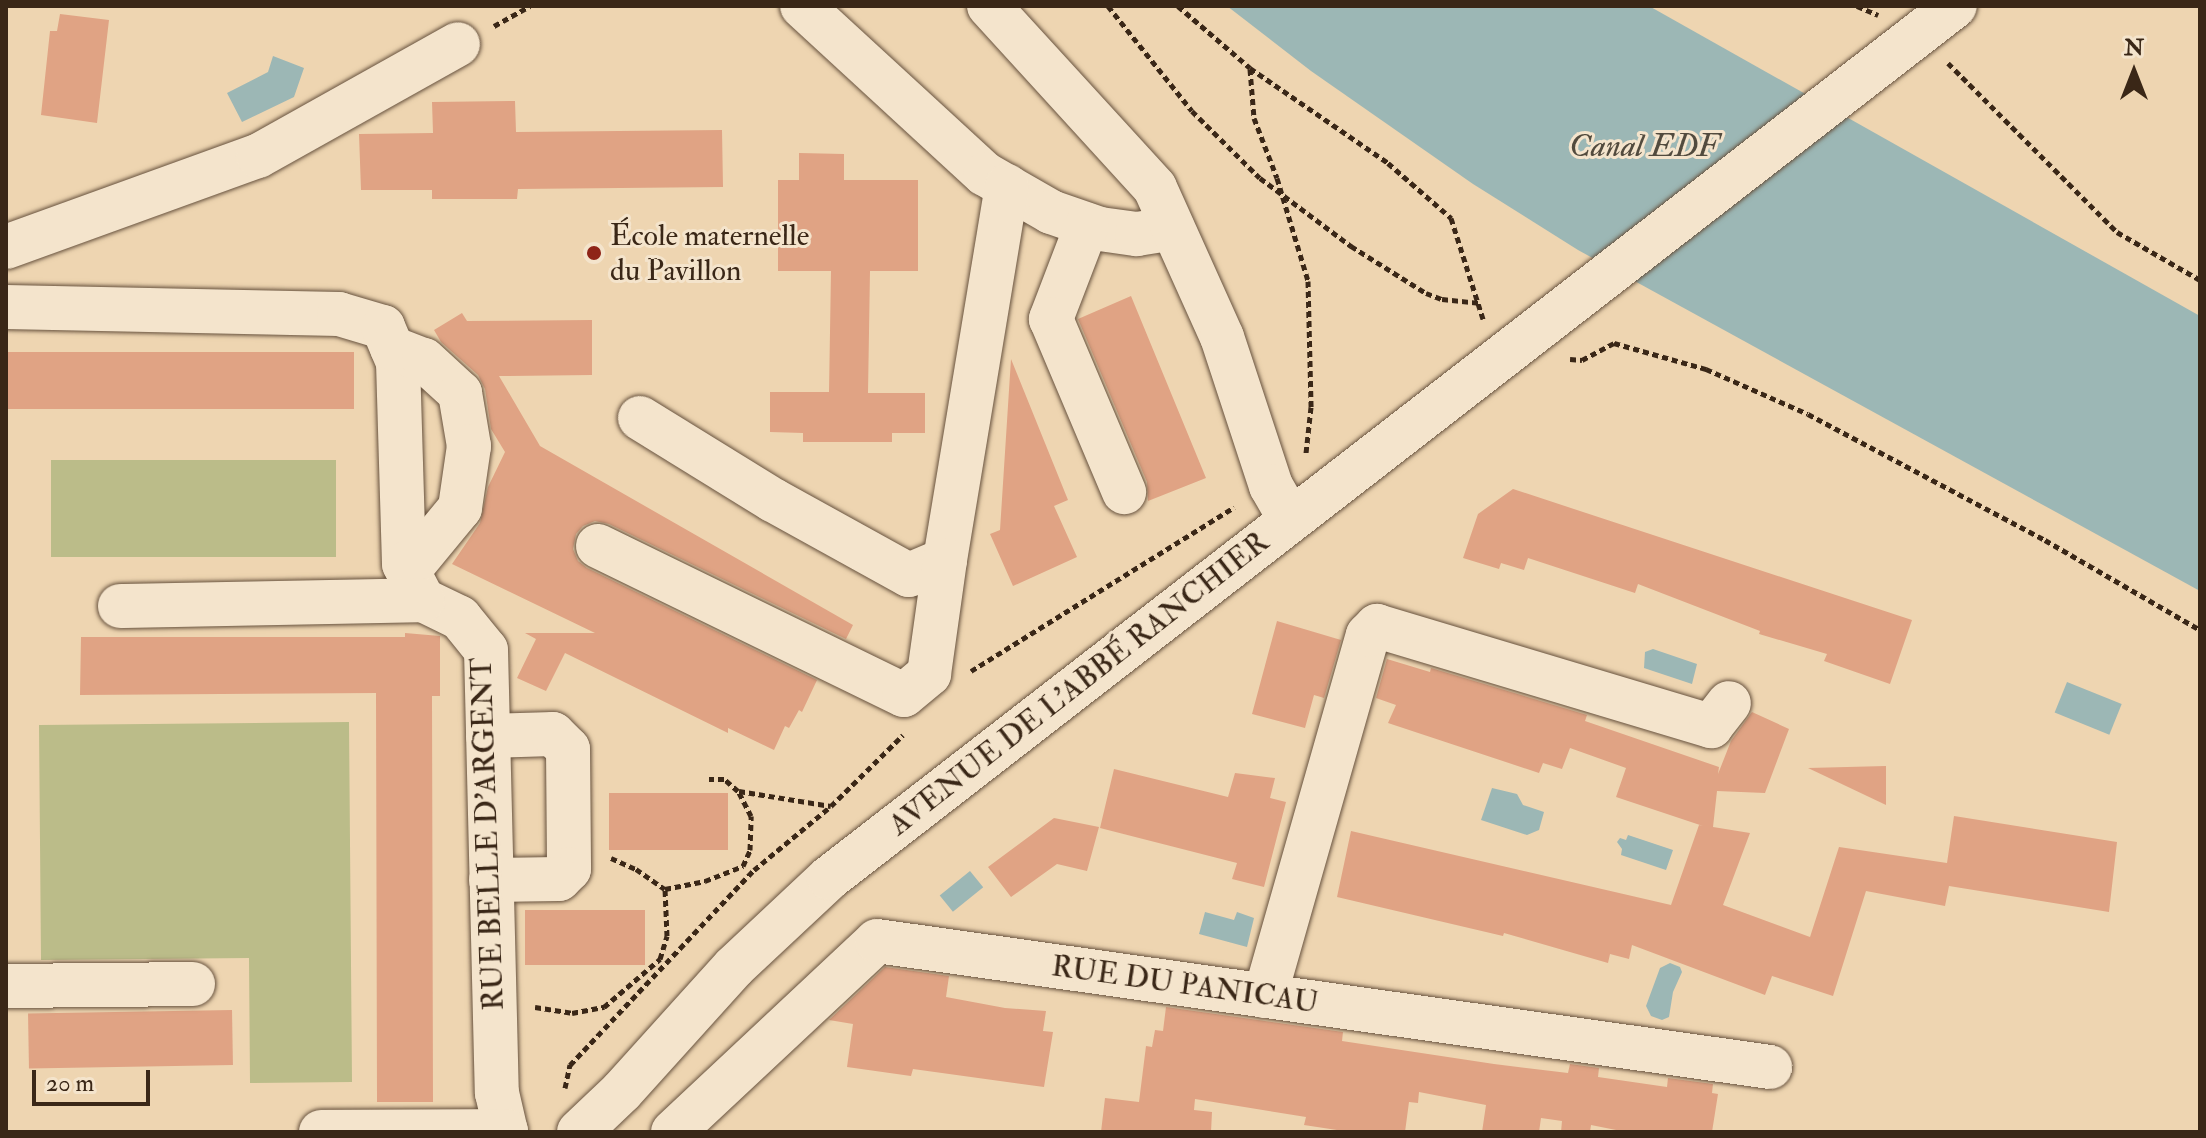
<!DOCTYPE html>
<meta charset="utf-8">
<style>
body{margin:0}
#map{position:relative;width:2206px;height:1138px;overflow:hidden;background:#eed5b1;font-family:"IM FELL Double Pica",serif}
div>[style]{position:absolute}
.green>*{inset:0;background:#bbbc89;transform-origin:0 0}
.water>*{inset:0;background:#9cb7b5;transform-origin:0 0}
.building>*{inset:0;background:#e0a384;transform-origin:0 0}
.path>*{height:5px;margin-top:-2.5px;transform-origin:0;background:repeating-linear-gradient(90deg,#3a2717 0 6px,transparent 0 10px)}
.roads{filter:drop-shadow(0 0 2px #67523e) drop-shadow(0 0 2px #67523e)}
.minor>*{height:44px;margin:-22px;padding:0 22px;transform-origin:22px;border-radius:22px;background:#f4e4cc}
.dots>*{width:22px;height:22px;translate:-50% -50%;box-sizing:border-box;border:4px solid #f4e4cc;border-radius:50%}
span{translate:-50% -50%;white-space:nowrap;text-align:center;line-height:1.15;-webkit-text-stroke:6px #f4e4cc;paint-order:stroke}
.poi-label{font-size:30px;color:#3a2717}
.left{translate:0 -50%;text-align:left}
.street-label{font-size:30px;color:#3a2717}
.water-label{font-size:32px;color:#524b3e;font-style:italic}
.frame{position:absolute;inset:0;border:8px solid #3a2717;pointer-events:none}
.north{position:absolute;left:2094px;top:32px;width:80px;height:80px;-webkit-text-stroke:6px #f4e4cc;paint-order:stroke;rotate:0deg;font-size:22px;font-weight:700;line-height:32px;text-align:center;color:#3a2717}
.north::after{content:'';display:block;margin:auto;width:28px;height:36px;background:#3a2717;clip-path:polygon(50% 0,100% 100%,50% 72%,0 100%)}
.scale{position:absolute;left:32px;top:1070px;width:118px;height:36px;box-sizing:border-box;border:4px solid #3a2717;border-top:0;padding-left:10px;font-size:24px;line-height:28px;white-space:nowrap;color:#3a2717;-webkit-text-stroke:6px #f4e4cc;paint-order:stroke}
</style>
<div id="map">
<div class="green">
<i style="left:51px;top:460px;width:285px;height:97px"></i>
<i style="clip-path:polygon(349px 722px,352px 1082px,250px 1083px,249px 958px,41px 960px,39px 725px)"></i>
</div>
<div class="water">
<i style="clip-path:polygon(1227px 6px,1649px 6px,2200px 316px,2200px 591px,1578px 250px,1473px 184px,1311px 71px)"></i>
<i style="clip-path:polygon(273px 56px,304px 68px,294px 97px,242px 122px,227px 93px,268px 72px)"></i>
<i style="clip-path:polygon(1653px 649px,1697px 664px,1692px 684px,1644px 668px,1645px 652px)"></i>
<i style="left:2067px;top:682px;width:59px;height:33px;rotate:22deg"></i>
<i style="clip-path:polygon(1492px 788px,1517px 794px,1523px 805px,1544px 812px,1539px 830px,1527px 835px,1481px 820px)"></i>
<i style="clip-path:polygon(1628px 835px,1673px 850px,1666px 870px,1621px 855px,1622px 849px,1617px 842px,1620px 838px,1626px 840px)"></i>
<i style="left:970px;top:871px;width:21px;height:39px;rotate:51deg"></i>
<i style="clip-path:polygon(1205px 912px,1234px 920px,1237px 912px,1254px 918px,1247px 947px,1199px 934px)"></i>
<i style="clip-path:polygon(1670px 963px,1680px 967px,1682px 972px,1673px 992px,1669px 1017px,1662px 1020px,1651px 1016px,1646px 1006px,1660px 968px)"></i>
</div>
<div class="building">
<i style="clip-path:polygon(60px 14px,109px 20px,97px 123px,41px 115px,50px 31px,57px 31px)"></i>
<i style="clip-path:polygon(515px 101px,516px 132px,722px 130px,723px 187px,518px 189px,517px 199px,432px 199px,432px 190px,361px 190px,359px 134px,433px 133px,432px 102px)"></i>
<i style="clip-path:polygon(799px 153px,844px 154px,844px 180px,918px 180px,918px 271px,870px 271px,868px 393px,925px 393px,925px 433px,892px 433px,892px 442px,803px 442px,803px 433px,770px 432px,770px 392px,829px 392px,831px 271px,778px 271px,778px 180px,799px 180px)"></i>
<i style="clip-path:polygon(1131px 296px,1206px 478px,1148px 501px,1147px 482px,1078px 319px)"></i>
<i style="clip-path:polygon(462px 313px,467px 321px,592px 320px,592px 375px,499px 376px,540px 446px,853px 625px,846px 639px,609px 524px,595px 521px,583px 526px,576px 534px,573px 549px,578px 561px,587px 568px,817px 680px,802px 712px,799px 710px,789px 728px,785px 726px,774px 750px,728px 728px,728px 733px,565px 653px,546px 691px,517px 678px,536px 639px,525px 633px,595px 633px,452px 564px,480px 523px,488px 487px,505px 452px,491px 429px,485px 389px,478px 375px,441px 342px,434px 330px)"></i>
<i style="left:354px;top:352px;width:57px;height:348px;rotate:90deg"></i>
<i style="clip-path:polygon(1011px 359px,1068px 500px,1054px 506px,1077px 557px,1013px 586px,990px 534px,1000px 530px)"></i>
<i style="clip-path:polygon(1513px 489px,1912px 620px,1890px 684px,1824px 661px,1827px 654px,1759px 634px,1760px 631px,1638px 584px,1635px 593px,1528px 558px,1524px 570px,1501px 563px,1499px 569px,1463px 558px,1478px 514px)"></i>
<i style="clip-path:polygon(1277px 621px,1341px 640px,1324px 698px,1314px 695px,1305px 728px,1252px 714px)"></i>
<i style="clip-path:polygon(405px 633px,440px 636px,440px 696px,432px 696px,433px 1102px,377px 1102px,376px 693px,80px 695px,81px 637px,405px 637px)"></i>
<i style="clip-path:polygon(1387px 659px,1430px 672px,1431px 668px,1587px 715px,1585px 721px,1719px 767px,1718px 774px,1731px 741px,1752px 712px,1789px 729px,1765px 793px,1717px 791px,1713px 827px,1750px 833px,1723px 905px,1810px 937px,1839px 847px,1947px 863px,1954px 816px,2117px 842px,2109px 912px,1949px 886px,1945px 906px,1866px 891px,1833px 996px,1772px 976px,1765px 995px,1632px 945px,1629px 959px,1610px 954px,1608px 963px,1504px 933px,1503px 936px,1337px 897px,1351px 831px,1671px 905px,1699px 825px,1703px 826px,1616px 797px,1626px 768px,1570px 748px,1562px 769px,1543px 763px,1539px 773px,1388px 723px,1396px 705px,1376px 698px)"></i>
<i style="clip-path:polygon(1886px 766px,1886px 805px,1808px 768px)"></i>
<i style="clip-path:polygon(1114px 769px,1228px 797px,1235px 773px,1275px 778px,1270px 798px,1286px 802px,1264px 887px,1232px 879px,1237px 863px,1100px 828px)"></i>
<i style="left:609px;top:793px;width:119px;height:57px"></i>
<i style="clip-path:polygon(1054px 818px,1099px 827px,1087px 871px,1057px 864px,1011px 897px,988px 867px)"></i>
<i style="left:525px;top:910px;width:120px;height:55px"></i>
<i style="clip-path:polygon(885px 967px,949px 976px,946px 997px,1005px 1008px,1046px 1011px,1043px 1031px,1053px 1032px,1044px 1087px,913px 1069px,911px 1076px,847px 1067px,853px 1024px,829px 1020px)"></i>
<i style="clip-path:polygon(1166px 1007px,1343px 1032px,1342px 1041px,1494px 1064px,1568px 1073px,1570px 1064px,1599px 1068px,1598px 1077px,1667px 1087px,1668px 1078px,1713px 1084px,1712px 1093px,1718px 1094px,1712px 1132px,1626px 1132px,1591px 1125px,1590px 1132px,1561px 1132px,1562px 1121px,1541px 1118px,1539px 1132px,1482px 1132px,1486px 1105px,1419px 1092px,1418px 1103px,1409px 1102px,1405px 1132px,1350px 1132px,1304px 1125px,1306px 1117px,1195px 1099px,1194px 1110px,1212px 1112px,1211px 1132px,1101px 1132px,1105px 1098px,1139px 1102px,1146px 1046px,1152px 1047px,1155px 1030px,1163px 1031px)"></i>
<i style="left:232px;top:1010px;width:55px;height:204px;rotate:89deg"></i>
</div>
<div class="path">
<i style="left:1108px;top:6px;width:134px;rotate:51.3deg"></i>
<i style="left:1192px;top:111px;width:95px;rotate:44.6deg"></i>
<i style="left:1260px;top:178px;width:114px;rotate:36.8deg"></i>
<i style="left:1351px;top:246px;width:89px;rotate:32.1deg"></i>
<i style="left:1426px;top:293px;width:17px;rotate:21deg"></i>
<i style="left:1442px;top:299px;width:37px;rotate:6deg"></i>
<i style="left:1178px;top:6px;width:95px;rotate:40.7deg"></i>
<i style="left:1250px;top:68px;width:168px;rotate:34.5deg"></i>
<i style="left:1388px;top:163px;width:84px;rotate:41.1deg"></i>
<i style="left:1451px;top:218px;width:106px;rotate:72.4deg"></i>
<i style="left:1857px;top:6px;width:23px;rotate:23deg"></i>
<i style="left:494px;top:26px;width:41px;rotate:-29.1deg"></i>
<i style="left:1948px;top:63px;width:239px;rotate:45deg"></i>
<i style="left:2117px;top:232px;width:96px;rotate:30deg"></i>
<i style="left:1250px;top:69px;width:49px;rotate:85.3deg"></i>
<i style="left:1254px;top:118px;width:64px;rotate:69deg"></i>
<i style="left:1277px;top:178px;width:108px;rotate:73.2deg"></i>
<i style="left:1308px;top:281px;width:126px;rotate:88.6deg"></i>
<i style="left:1311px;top:407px;width:46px;rotate:96.2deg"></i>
<i style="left:1570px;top:359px;width:12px;rotate:5deg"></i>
<i style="left:1582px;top:360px;width:36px;rotate:-28deg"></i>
<i style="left:1614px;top:343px;width:96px;rotate:15.8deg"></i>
<i style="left:1706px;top:369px;width:111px;rotate:23.8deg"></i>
<i style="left:1808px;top:414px;width:268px;rotate:28deg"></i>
<i style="left:2045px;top:540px;width:179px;rotate:30.1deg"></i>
<i style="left:971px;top:671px;width:310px;rotate:-31.9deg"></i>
<i style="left:739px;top:791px;width:93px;rotate:9.3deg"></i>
<i style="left:611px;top:858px;width:27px;rotate:24deg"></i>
<i style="left:636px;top:869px;width:35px;rotate:35deg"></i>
<i style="left:535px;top:1007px;width:37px;rotate:9deg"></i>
<i style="left:572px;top:1013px;width:33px;rotate:-11deg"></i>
<i style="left:604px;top:1007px;width:74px;rotate:-40.6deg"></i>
<i style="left:660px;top:959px;width:24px;rotate:-73deg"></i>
<i style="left:667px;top:936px;width:47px;rotate:-92.4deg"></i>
<i style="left:665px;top:889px;width:41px;rotate:-11.3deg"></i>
<i style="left:705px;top:881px;width:41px;rotate:-21.5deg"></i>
<i style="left:743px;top:866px;width:17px;rotate:-66deg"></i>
<i style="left:750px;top:850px;width:34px;rotate:-88deg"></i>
<i style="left:751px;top:816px;width:28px;rotate:-117deg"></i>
<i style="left:738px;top:791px;width:18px;rotate:-139deg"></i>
<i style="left:724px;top:779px;width:15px;rotate:180deg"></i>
<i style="left:565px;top:1088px;width:24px;rotate:-78deg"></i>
<i style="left:570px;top:1065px;width:268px;rotate:-46.7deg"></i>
<i style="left:754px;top:870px;width:100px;rotate:-39.7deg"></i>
<i style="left:831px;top:806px;width:101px;rotate:-44.6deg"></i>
</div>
<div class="roads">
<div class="minor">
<i style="left:802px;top:6px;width:248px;rotate:42.6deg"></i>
<i style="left:985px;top:174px;width:76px;rotate:29.9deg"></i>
<i style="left:1051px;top:212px;width:52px;rotate:19.1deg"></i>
<i style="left:1100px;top:229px;width:37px;rotate:8deg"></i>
<i style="left:1137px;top:234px;width:36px;rotate:-9deg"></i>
<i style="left:989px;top:6px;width:246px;rotate:47.6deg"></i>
<i style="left:1155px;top:188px;width:163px;rotate:65.8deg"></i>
<i style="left:1222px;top:337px;width:157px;rotate:71.8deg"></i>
<i style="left:1271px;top:486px;width:38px;rotate:60deg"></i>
<i style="left:1087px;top:225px;width:101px;rotate:111deg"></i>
<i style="left:1051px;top:319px;width:188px;rotate:67.1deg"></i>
<i style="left:6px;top:247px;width:268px;rotate:-19.9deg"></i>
<i style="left:258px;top:156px;width:229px;rotate:-29.2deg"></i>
<i style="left:6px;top:307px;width:333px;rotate:1.2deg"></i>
<i style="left:339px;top:314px;width:46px;rotate:16.5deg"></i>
<i style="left:383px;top:327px;width:38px;rotate:67deg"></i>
<i style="left:398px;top:362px;width:202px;rotate:88.3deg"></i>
<i style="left:404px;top:564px;width:41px;rotate:62.2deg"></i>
<i style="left:423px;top:600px;width:41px;rotate:25.9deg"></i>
<i style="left:460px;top:618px;width:41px;rotate:50.9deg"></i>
<i style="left:486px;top:650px;width:443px;rotate:88.6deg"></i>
<i style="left:497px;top:1093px;width:40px;rotate:77deg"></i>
<i style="left:392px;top:348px;width:34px;rotate:21deg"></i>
<i style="left:424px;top:360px;width:49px;rotate:42.5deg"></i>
<i style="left:460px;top:393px;width:54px;rotate:80.4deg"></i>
<i style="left:469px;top:446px;width:63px;rotate:98.3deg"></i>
<i style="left:460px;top:508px;width:82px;rotate:129.5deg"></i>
<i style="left:640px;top:418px;width:156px;rotate:31.7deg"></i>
<i style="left:773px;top:500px;width:155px;rotate:28.9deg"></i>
<i style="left:909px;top:575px;width:39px;rotate:-23deg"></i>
<i style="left:945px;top:560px;width:379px;rotate:-80.6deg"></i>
<i style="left:598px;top:546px;width:340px;rotate:26deg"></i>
<i style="left:904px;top:695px;width:33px;rotate:-40deg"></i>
<i style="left:929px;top:674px;width:115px;rotate:-82deg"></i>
<i style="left:120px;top:606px;width:303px;rotate:-1.1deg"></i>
<i style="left:488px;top:736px;width:65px;rotate:-1.8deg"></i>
<i style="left:553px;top:734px;width:21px;rotate:45deg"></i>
<i style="left:568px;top:749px;width:120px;rotate:89.5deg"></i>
<i style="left:569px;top:869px;width:14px;rotate:135deg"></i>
<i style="left:559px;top:879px;width:68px;rotate:179.2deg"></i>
<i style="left:6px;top:986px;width:187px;rotate:-0.6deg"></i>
<i style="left:1265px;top:996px;width:375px;rotate:-74.1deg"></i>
<i style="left:1368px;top:635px;width:13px;rotate:-45deg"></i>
<i style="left:1377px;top:626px;width:349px;rotate:16.7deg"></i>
<i style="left:1711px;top:726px;width:29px;rotate:-52deg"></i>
<i style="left:321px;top:1132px;width:185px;rotate:-0.3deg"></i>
<i style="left:579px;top:1132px;width:59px;rotate:-43.6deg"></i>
<i style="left:622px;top:1091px;width:167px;rotate:-47.9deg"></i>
<i style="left:734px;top:967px;width:130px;rotate:-43.1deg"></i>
<i style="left:829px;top:878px;width:1424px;rotate:-37.76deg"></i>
<i style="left:673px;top:1132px;width:279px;rotate:-43.1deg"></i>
<i style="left:877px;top:941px;width:902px;rotate:8.03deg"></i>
</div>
</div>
<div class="dots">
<i style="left:594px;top:253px;background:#8f2418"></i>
</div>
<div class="poi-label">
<span class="left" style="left:610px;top:253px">École maternelle<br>du Pavillon</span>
</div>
<div class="street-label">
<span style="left:1079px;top:684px;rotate:-38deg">AVENUE DE L'ABBÉ RANCHIER</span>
<span style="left:488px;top:834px;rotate:-92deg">RUE BELLE D'ARGENT</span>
<span style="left:1185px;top:985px;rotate:8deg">RUE DU PANICAU</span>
</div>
<div class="water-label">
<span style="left:1644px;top:146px">Canal EDF</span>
</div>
<div class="frame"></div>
<div class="north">N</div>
<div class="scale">20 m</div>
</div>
